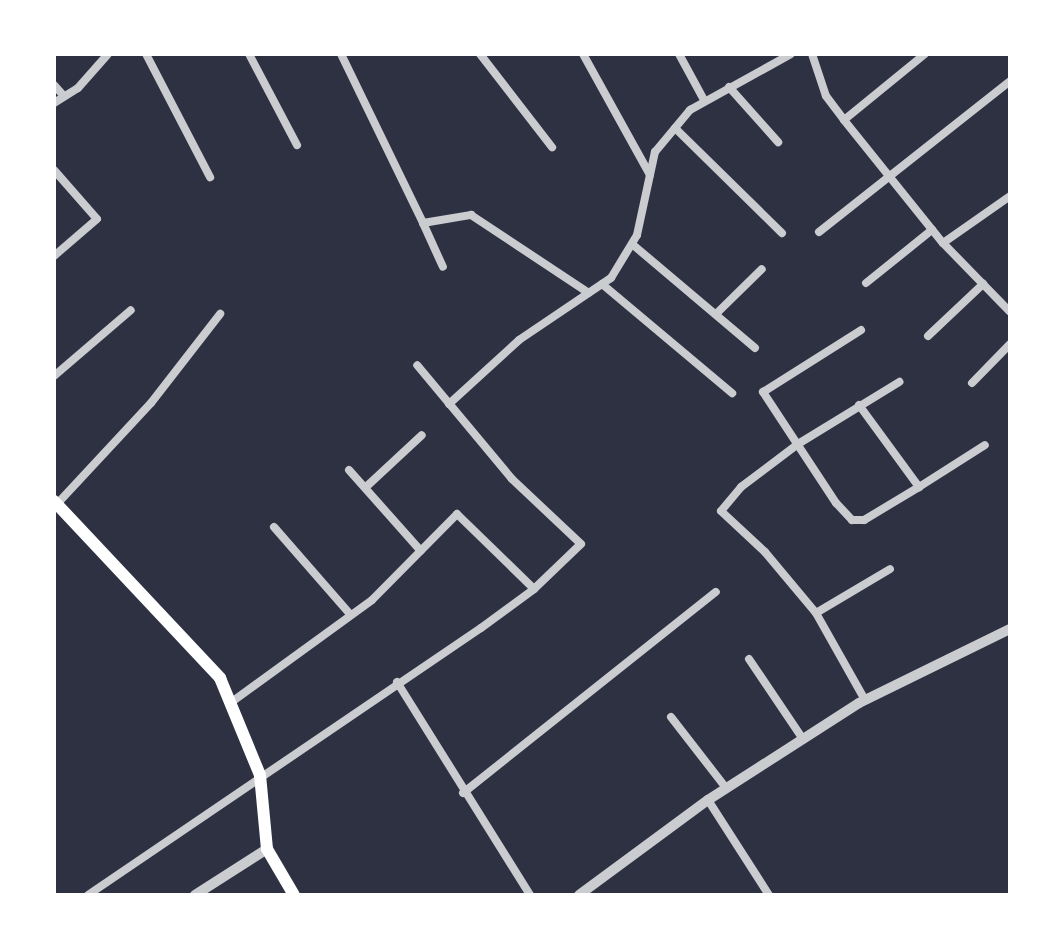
<!DOCTYPE html>
<style>
body{margin:0}
#map{position:relative;width:1064px;height:949px;overflow:hidden;background:#2d3142;font-family:"Asap Condensed",sans-serif}
div>[style]{position:absolute}
.minor>*{height:8px;margin:-4px;padding:0 4px;transform-origin:4px;border-radius:4px;background:#caccd0}
.tertiary>*{height:10px;margin:-5px;padding:0 5px;transform-origin:5px;border-radius:5px;background:#caccd0}
.primary>*{height:12px;margin:-6px;padding:0 6px;transform-origin:6px;border-radius:6px;background:#fff}
span{translate:-50% -50%;white-space:nowrap;text-align:center;line-height:1.15;-webkit-text-stroke:8px #fff;paint-order:stroke}
.frame{position:absolute;inset:0;border:56px solid #fff;pointer-events:none}
</style>
<div id="map">
<div class="minor">
<i style="left:146px;top:54px;width:139px;rotate:62.5deg"></i>
<i style="left:249px;top:54px;width:103px;rotate:62.2deg"></i>
<i style="left:341px;top:54px;width:188px;rotate:64.1deg"></i>
<i style="left:423px;top:223px;width:49px;rotate:-9.5deg"></i>
<i style="left:471px;top:215px;width:141px;rotate:33.5deg"></i>
<i style="left:480px;top:54px;width:118px;rotate:52.3deg"></i>
<i style="left:583px;top:54px;width:138px;rotate:61deg"></i>
<i style="left:679px;top:54px;width:52px;rotate:61.5deg"></i>
<i style="left:812px;top:54px;width:44px;rotate:71.6deg"></i>
<i style="left:826px;top:96px;width:30px;rotate:53deg"></i>
<i style="left:844px;top:120px;width:158px;rotate:51.2deg"></i>
<i style="left:943px;top:243px;width:96px;rotate:45.8deg"></i>
<i style="left:54px;top:85px;width:15px;rotate:48deg"></i>
<i style="left:729px;top:87px;width:74px;rotate:48.3deg"></i>
<i style="left:54px;top:103px;width:28px;rotate:-32deg"></i>
<i style="left:78px;top:88px;width:45px;rotate:-48.6deg"></i>
<i style="left:844px;top:120px;width:104px;rotate:-39.2deg"></i>
<i style="left:675px;top:128px;width:150px;rotate:44.5deg"></i>
<i style="left:54px;top:170px;width:65px;rotate:48.7deg"></i>
<i style="left:97px;top:219px;width:57px;rotate:139.3deg"></i>
<i style="left:423px;top:223px;width:48px;rotate:65.6deg"></i>
<i style="left:819px;top:232px;width:243px;rotate:-38.3deg"></i>
<i style="left:943px;top:243px;width:82px;rotate:-35deg"></i>
<i style="left:632px;top:244px;width:161px;rotate:40.2deg"></i>
<i style="left:866px;top:283px;width:85px;rotate:-38.8deg"></i>
<i style="left:602px;top:284px;width:170px;rotate:40deg"></i>
<i style="left:716px;top:314px;width:64px;rotate:-44.4deg"></i>
<i style="left:928px;top:336px;width:76px;rotate:-43.4deg"></i>
<i style="left:54px;top:376px;width:101px;rotate:-40.6deg"></i>
<i style="left:972px;top:383px;width:54px;rotate:-45.7deg"></i>
<i style="left:449px;top:404px;width:95px;rotate:-42.4deg"></i>
<i style="left:519px;top:340px;width:111px;rotate:-34deg"></i>
<i style="left:611px;top:278px;width:50px;rotate:-58.8deg"></i>
<i style="left:637px;top:235px;width:85px;rotate:-77.8deg"></i>
<i style="left:655px;top:152px;width:55px;rotate:-50.2deg"></i>
<i style="left:690px;top:110px;width:115px;rotate:-29deg"></i>
<i style="left:859px;top:405px;width:102px;rotate:53.8deg"></i>
<i style="left:919px;top:487px;width:64px;rotate:149deg"></i>
<i style="left:864px;top:520px;width:12px;rotate:180deg"></i>
<i style="left:852px;top:520px;width:23px;rotate:-133deg"></i>
<i style="left:836px;top:503px;width:133px;rotate:-123.3deg"></i>
<i style="left:763px;top:392px;width:116px;rotate:-32.3deg"></i>
<i style="left:349px;top:470px;width:108px;rotate:48.4deg"></i>
<i style="left:366px;top:487px;width:76px;rotate:-42.9deg"></i>
<i style="left:919px;top:487px;width:78px;rotate:-32.5deg"></i>
<i style="left:57px;top:504px;width:138px;rotate:-47.1deg"></i>
<i style="left:151px;top:403px;width:113px;rotate:-52.2deg"></i>
<i style="left:274px;top:527px;width:116px;rotate:48.9deg"></i>
<i style="left:816px;top:613px;width:86px;rotate:-30.7deg"></i>
<i style="left:749px;top:659px;width:97px;rotate:56deg"></i>
<i style="left:397px;top:682px;width:251px;rotate:58deg"></i>
<i style="left:865px;top:700px;width:100px;rotate:-119.4deg"></i>
<i style="left:816px;top:613px;width:80px;rotate:-129.9deg"></i>
<i style="left:765px;top:552px;width:60px;rotate:-137deg"></i>
<i style="left:721px;top:511px;width:31px;rotate:-50deg"></i>
<i style="left:741px;top:487px;width:71px;rotate:-37deg"></i>
<i style="left:798px;top:444px;width:119px;rotate:-31.5deg"></i>
<i style="left:233px;top:701px;width:172px;rotate:-36deg"></i>
<i style="left:372px;top:600px;width:121px;rotate:-45.3deg"></i>
<i style="left:457px;top:514px;width:107px;rotate:44.2deg"></i>
<i style="left:671px;top:717px;width:90px;rotate:52.2deg"></i>
<i style="left:463px;top:793px;width:323px;rotate:-38.5deg"></i>
<i style="left:708px;top:800px;width:113px;rotate:57.3deg"></i>
<i style="left:88px;top:895px;width:475px;rotate:-34.2deg"></i>
<i style="left:481px;top:628px;width:66px;rotate:-36.3deg"></i>
<i style="left:534px;top:589px;width:65px;rotate:-43.8deg"></i>
<i style="left:581px;top:544px;width:95px;rotate:-136.7deg"></i>
<i style="left:512px;top:479px;width:148px;rotate:-129.8deg"></i>
</div>
<div class="tertiary">
<i style="left:195px;top:895px;width:85px;rotate:-32.6deg"></i>
<i style="left:579px;top:895px;width:160px;rotate:-36.4deg"></i>
<i style="left:708px;top:800px;width:179px;rotate:-32.7deg"></i>
<i style="left:859px;top:703px;width:168px;rotate:-26.1deg"></i>
</div>
<div class="primary">
<i style="left:54px;top:501px;width:243px;rotate:46.8deg"></i>
<i style="left:220px;top:678px;width:105px;rotate:67.6deg"></i>
<i style="left:260px;top:775px;width:74px;rotate:84.6deg"></i>
<i style="left:267px;top:849px;width:53px;rotate:59.6deg"></i>
</div>
<div class="frame"></div>
</div>
